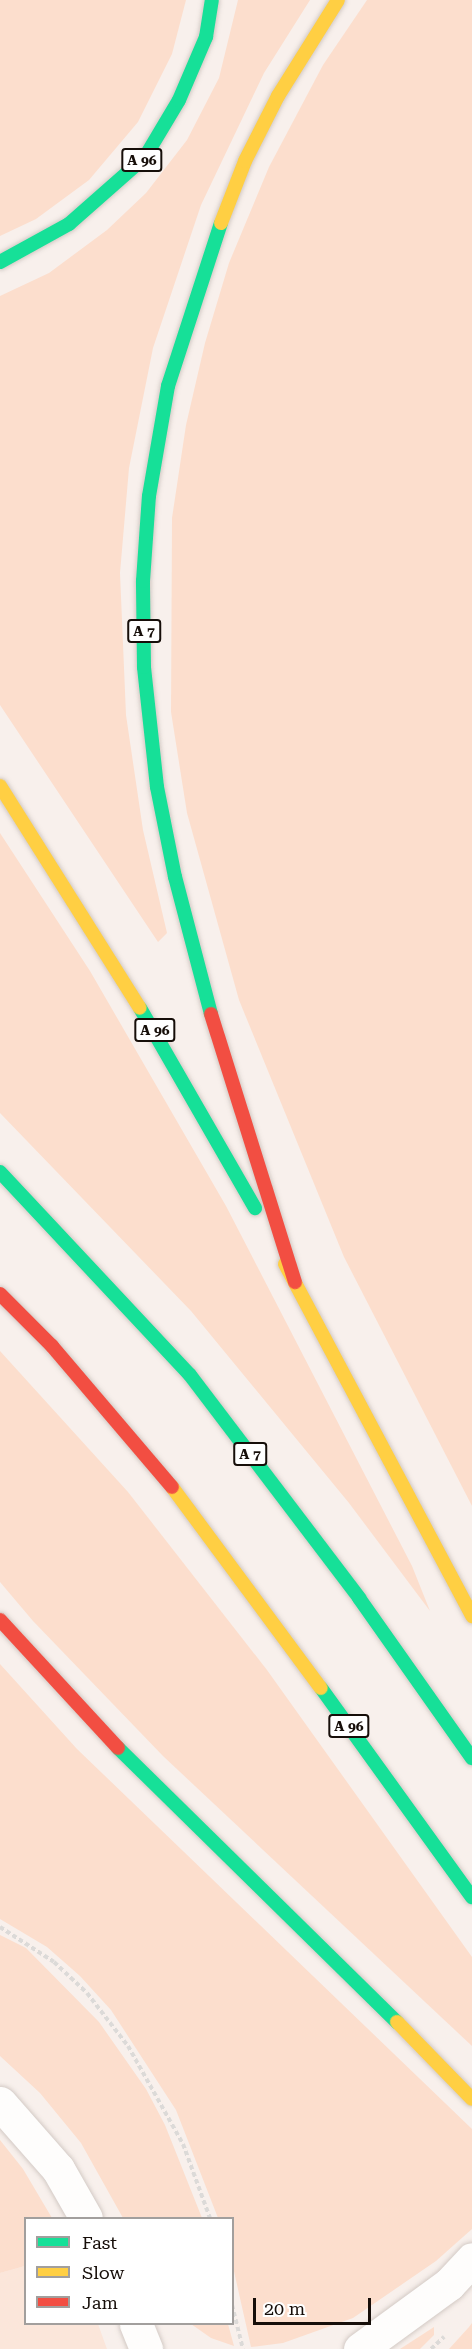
<!DOCTYPE html>
<style>
body{margin:0}
#map{position:relative;width:472px;height:2349px;overflow:hidden;background:#f8f0ec;font-family:"Roboto Serif",serif}
div>[style]{position:absolute}
.built>*{inset:0;background:#fbe6da}
.green>*{inset:0;background:#fcdecd}
.path>*{height:4px;margin-top:-2px;transform-origin:0;background:repeating-linear-gradient(90deg,#dcdad8 0 4.5px,transparent 0 7.5px)}
.roads{filter:drop-shadow(0 0 2px #d3cac5) drop-shadow(0 0 2px #d3cac5)}
.street>*{height:33px;margin:-16.5px;padding:0 16.5px;transform-origin:16.5px;border-radius:16.5px;background:#fefdfc}
.fast>*{height:14px;margin:-7px;padding:0 7px;transform-origin:7px;border-radius:7px;background:#16e098}
.slow>*{height:14px;margin:-7px;padding:0 7px;transform-origin:7px;border-radius:7px;background:#ffcf43}
.jam>*{height:14px;margin:-7px;padding:0 7px;transform-origin:7px;border-radius:7px;background:#f24e42}
span{translate:-50% -50%;white-space:nowrap;text-align:center;line-height:1.15;-webkit-text-stroke:4.5px #fff;paint-order:stroke}
.shield-label span{padding:2px 4px;background:#fff;border:2px solid;border-radius:4px;-webkit-text-stroke-width:0}
.shield-label{font-size:14px;color:#160e09;font-weight:700}
.legend{position:absolute;left:24px;top:2217px;width:210px;height:108px;box-sizing:border-box;background:#fff;border:2px solid #a29f9d;margin:0;padding:8px 10px;list-style:none;font-size:18px;color:#160e09}
.legend li{display:flex;align-items:center;gap:12px;height:30px}
.legend b{width:30px;border:2px solid #a29f9d}
.scale{position:absolute;left:253px;top:2298px;width:118px;height:27px;box-sizing:border-box;border:3px solid #160e09;border-top:0;padding-left:8px;font-size:18px;line-height:21px;white-space:nowrap;color:#160e09;-webkit-text-stroke:4px #fff;paint-order:stroke}
</style>
<div id="map">
<div class="built">
<i style="clip-path:polygon(25px 2266px,26px 2324px,98px 2324px,107px 2349px,0 2349px,0 2273px)"></i>
</div>
<div class="green">
<i style="clip-path:polygon(0 0,186px 0,172px 54px,138px 122px,89px 180px,36px 219px,0 236px)"></i>
<i style="clip-path:polygon(238px 0,310px 0,264px 73px,201px 205px,153px 348px,129px 468px,120px 573px,126px 715px,143px 830px,167px 933px,158px 942px,0 705px,0 296px,49px 273px,107px 230px,146px 193px,187px 140px,219px 78px)"></i>
<i style="clip-path:polygon(367px 0,472px 0,472px 1506px,344px 1257px,239px 1000px,187px 813px,171px 712px,172px 518px,186px 425px,205px 343px,229px 263px,269px 167px,323px 65px)"></i>
<i style="clip-path:polygon(0 833px,90px 971px,226px 1206px,412px 1566px,430px 1611px,349px 1503px,191px 1311px,0 1113px)"></i>
<i style="clip-path:polygon(0 1351px,128px 1492px,267px 1670px,472px 1957px,472px 2046px,163px 1756px,33px 1621px,0 1582px)"></i>
<i style="clip-path:polygon(0 1664px,77px 1749px,472px 2129px,472px 2229px,436px 2261px,353px 2318px,283px 2343px,251px 2347px,233px 2267px,232px 2218px,218px 2218px,176px 2110px,111px 2010px,80px 1976px,47px 1947px,0 1919px)"></i>
<i style="clip-path:polygon(0 1935px,26px 1948px,99px 2022px,146px 2089px,165px 2125px,202px 2218px,123px 2218px,81px 2143px,40px 2093px,0 2056px)"></i>
<i style="clip-path:polygon(0 2140px,23px 2169px,52px 2218px,26px 2218px,25px 2266px,0 2273px)"></i>
<i style="clip-path:polygon(472px 2323px,472px 2349px,449px 2349px,469px 2327px)"></i>
<i style="clip-path:polygon(191px 2324px,228px 2324px,234px 2346px,211px 2338px)"></i>
<i style="clip-path:polygon(434px 2327px,434px 2335px,420px 2349px,400px 2349px)"></i>
</div>
<div class="path">
<i style="left:0;top:1927px;width:64px;rotate:32.9deg"></i>
<i style="left:54px;top:1962px;width:45px;rotate:43.2deg"></i>
<i style="left:87px;top:1993px;width:67px;rotate:52.3deg"></i>
<i style="left:128px;top:2046px;width:112px;rotate:60.7deg"></i>
<i style="left:183px;top:2144px;width:79px;rotate:70deg"></i>
<i style="left:232px;top:2305px;width:45px;rotate:76deg"></i>
<i style="left:431px;top:2349px;width:18px;rotate:-43deg"></i>
</div>
<div class="roads">
<div class="street">
<i style="left:0;top:2103px;width:88px;rotate:48.7deg"></i>
<i style="left:58px;top:2169px;width:56px;rotate:60.3deg"></i>
<i style="left:136px;top:2324px;width:27px;rotate:68deg"></i>
<i style="left:360px;top:2349px;width:110px;rotate:-36.1deg"></i>
<i style="left:449px;top:2284px;width:34px;rotate:-47deg"></i>
</div>
<div class="fast">
<i style="left:0;top:262px;width:79px;rotate:-28.8deg"></i>
<i style="left:69px;top:224px;width:101px;rotate:-41.4deg"></i>
<i style="left:145px;top:157px;width:66px;rotate:-59.2deg"></i>
<i style="left:179px;top:100px;width:69px;rotate:-66.8deg"></i>
<i style="left:206px;top:37px;width:37px;rotate:-81deg"></i>
<i style="left:140px;top:1008px;width:231px;rotate:60.1deg"></i>
<i style="left:211px;top:1014px;width:142px;rotate:-104.7deg"></i>
<i style="left:175px;top:877px;width:92px;rotate:-101.3deg"></i>
<i style="left:157px;top:787px;width:121px;rotate:-96.2deg"></i>
<i style="left:144px;top:667px;width:86px;rotate:-90.7deg"></i>
<i style="left:143px;top:581px;width:85px;rotate:-86deg"></i>
<i style="left:149px;top:496px;width:112px;rotate:-80.2deg"></i>
<i style="left:168px;top:386px;width:171px;rotate:-72deg"></i>
<i style="left:0;top:1172px;width:278px;rotate:46.9deg"></i>
<i style="left:190px;top:1375px;width:280px;rotate:52.8deg"></i>
<i style="left:359px;top:1598px;width:196px;rotate:54.8deg"></i>
<i style="left:321px;top:1688px;width:258px;rotate:54.2deg"></i>
<i style="left:118px;top:1748px;width:391px;rotate:44.5deg"></i>
</div>
<div class="slow">
<i style="left:221px;top:223px;width:66px;rotate:-68.8deg"></i>
<i style="left:245px;top:161px;width:73px;rotate:-63.1deg"></i>
<i style="left:278px;top:96px;width:113px;rotate:-58deg"></i>
<i style="left:0;top:786px;width:262px;rotate:57.8deg"></i>
<i style="left:285px;top:1264px;width:399px;rotate:62deg"></i>
<i style="left:172px;top:1487px;width:250px;rotate:53.5deg"></i>
<i style="left:397px;top:2022px;width:107px;rotate:45.8deg"></i>
</div>
<div class="jam">
<i style="left:211px;top:1014px;width:281px;rotate:72.6deg"></i>
<i style="left:0;top:1294px;width:74px;rotate:45deg"></i>
<i style="left:52px;top:1346px;width:185px;rotate:49.6deg"></i>
<i style="left:0;top:1620px;width:174px;rotate:47.3deg"></i>
</div>
</div>
<div class="shield-label">
<span style="left:142px;top:160px">A 96</span>
<span style="left:144px;top:631px">A 7</span>
<span style="left:155px;top:1030px">A 96</span>
<span style="left:250px;top:1454px">A 7</span>
<span style="left:349px;top:1726px">A 96</span>
</div>
<ul class="legend">
<li><b style="height:8px;background:#16e098"></b>Fast</li>
<li><b style="height:8px;background:#ffcf43"></b>Slow</li>
<li><b style="height:8px;background:#f24e42"></b>Jam</li>
</ul>
<div class="scale">20 m</div>
</div>
